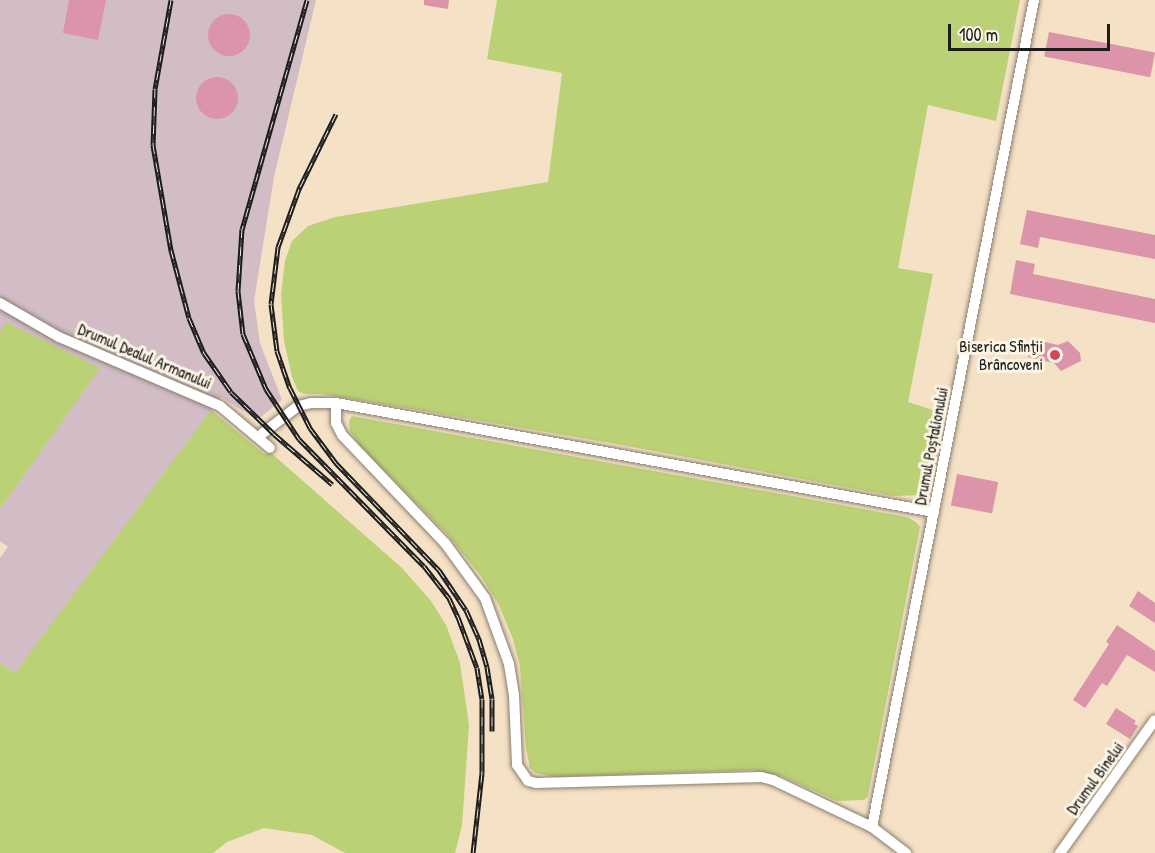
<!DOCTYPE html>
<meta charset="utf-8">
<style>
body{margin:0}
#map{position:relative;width:1155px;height:853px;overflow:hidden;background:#f5e1c5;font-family:"Patrick Hand",sans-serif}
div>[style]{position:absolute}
.industrial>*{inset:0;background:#d2bdc6}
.green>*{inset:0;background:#bbd175}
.building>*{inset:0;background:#db94aa;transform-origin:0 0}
.round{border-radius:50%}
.roads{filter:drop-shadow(0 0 2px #887e70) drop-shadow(0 0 2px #887e70)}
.minor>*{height:10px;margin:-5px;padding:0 5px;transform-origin:5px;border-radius:5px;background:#fff}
.rail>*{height:5px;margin-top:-2.5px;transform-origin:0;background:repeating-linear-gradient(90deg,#fcf5e5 0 9px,#1c1c1c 0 18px);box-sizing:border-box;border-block:2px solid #1c1c1c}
.dots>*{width:16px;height:16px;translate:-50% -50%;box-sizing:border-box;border:3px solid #fcf5e5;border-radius:50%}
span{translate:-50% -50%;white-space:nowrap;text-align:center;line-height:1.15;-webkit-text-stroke:6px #fcf5e5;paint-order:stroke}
.poi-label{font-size:16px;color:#1c1c1c}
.right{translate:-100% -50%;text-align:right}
.street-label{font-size:16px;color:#1c1c1c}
.scale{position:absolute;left:948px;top:24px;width:162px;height:27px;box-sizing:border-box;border:3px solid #1c1c1c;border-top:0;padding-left:8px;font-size:18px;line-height:21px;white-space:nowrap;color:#1c1c1c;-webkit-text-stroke:4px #fcf5e5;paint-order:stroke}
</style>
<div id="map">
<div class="industrial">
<i style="clip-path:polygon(0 0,316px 0,274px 177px,254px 301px,260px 343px,282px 400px,257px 420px,221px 397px,15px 674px,0 663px,0 558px,8px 547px,0 541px,0 509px,99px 368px,6px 323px,0 332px)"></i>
</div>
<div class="green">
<i style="clip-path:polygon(497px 0,1020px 0,996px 121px,928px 105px,898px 268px,933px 274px,908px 402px,939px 412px,923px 495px,893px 496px,616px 444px,365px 401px,321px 394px,304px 394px,298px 391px,292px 377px,284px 341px,281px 294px,285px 261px,292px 241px,308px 226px,335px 217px,548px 182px,562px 73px,487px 59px)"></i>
<i style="clip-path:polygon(6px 322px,100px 368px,0 509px,0 332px)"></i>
<i style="clip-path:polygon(211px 410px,264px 454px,270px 452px,402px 568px,431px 601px,446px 625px,460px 663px,469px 725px,462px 826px,455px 853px,345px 853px,312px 835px,264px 828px,227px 842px,213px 853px,0 853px,0 663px,15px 673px)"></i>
<i style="clip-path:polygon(352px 416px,907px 517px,916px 522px,920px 527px,868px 796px,864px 800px,837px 801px,781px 776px,753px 770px,555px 777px,535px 773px,530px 768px,526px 748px,520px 666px,513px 639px,499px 605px,481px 576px,446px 533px,360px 446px,350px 431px,349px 421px)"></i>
</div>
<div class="building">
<i style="clip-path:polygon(69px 0,106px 0,98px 40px,63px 33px)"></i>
<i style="clip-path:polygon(424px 0,449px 0,448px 9px,424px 5px)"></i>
<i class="round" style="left:208px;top:14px;width:42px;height:42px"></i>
<i style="left:1049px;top:32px;width:108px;height:25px;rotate:11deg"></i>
<i class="round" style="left:196px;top:77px;width:42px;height:42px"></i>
<i style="clip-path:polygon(1027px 210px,1155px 235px,1155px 259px,1040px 237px,1038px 248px,1020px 244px)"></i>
<i style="clip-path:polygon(1016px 260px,1035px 264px,1033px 274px,1155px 299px,1155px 323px,1010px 294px)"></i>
<i style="clip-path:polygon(1032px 339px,1058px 345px,1068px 341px,1080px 353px,1081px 361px,1061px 371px,1054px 363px,1028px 357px)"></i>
<i style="left:957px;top:474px;width:42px;height:32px;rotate:11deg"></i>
<i style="clip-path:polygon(1138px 591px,1155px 603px,1155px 623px,1129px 606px)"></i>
<i style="clip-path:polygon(1117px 625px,1155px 651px,1155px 672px,1127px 655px,1107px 686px,1102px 683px,1085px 708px,1073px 700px,1109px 644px,1106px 642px)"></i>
<i style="clip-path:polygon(1116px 708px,1136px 721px,1134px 724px,1138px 726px,1130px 739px,1106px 724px)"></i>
</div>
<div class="roads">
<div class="minor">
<i style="left:0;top:303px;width:68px;rotate:30deg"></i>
<i style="left:59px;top:337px;width:175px;rotate:23.2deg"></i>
<i style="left:220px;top:406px;width:65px;rotate:40deg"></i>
<i style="left:336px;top:403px;width:20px;rotate:90deg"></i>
<i style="left:336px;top:423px;width:13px;rotate:63deg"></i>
<i style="left:342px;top:435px;width:149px;rotate:46.4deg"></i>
<i style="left:445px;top:543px;width:68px;rotate:54deg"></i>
<i style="left:485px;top:598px;width:70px;rotate:70deg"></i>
<i style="left:509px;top:664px;width:31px;rotate:81deg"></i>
<i style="left:514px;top:695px;width:70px;rotate:87.5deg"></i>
<i style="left:517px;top:765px;width:19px;rotate:55deg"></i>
<i style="left:528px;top:781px;width:8px;rotate:14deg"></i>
<i style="left:536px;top:783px;width:225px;rotate:-1.5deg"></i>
<i style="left:761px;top:777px;width:12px;rotate:14deg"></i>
<i style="left:773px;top:780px;width:110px;rotate:25.4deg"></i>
<i style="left:872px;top:827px;width:43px;rotate:37.4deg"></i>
<i style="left:258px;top:437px;width:51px;rotate:-37.8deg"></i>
<i style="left:298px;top:406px;width:13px;rotate:-13deg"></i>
<i style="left:311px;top:403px;width:25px"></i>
<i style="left:336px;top:403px;width:608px;rotate:10.33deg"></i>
<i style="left:872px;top:827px;width:843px;rotate:-78.92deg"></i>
<i style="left:1060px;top:853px;width:163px;rotate:-54.5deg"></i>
</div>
</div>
<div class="rail">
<i style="left:171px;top:0;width:90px;rotate:100.2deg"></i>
<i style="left:155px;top:89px;width:56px;rotate:92deg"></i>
<i style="left:153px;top:145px;width:107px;rotate:80.3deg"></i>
<i style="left:171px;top:250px;width:70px;rotate:75.2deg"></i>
<i style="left:189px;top:318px;width:38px;rotate:67deg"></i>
<i style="left:204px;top:353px;width:47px;rotate:55.3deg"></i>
<i style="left:231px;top:392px;width:60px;rotate:44.3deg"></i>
<i style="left:274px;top:434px;width:77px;rotate:40.8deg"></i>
<i style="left:307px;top:0;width:238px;rotate:105.8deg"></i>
<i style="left:242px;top:229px;width:62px;rotate:93.7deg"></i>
<i style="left:238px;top:291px;width:43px;rotate:83.4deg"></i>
<i style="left:243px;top:334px;width:60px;rotate:67.3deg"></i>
<i style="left:266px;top:389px;width:60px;rotate:56.6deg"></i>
<i style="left:299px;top:439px;width:178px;rotate:45.5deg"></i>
<i style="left:424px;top:566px;width:41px;rotate:52deg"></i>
<i style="left:449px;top:598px;width:21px;rotate:65deg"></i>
<i style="left:458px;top:617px;width:54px;rotate:69.6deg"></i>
<i style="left:477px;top:668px;width:31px;rotate:81deg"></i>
<i style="left:482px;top:699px;width:74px;rotate:90deg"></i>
<i style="left:482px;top:773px;width:81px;rotate:96.4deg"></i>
<i style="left:336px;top:114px;width:84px;rotate:116.3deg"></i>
<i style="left:299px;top:189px;width:62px;rotate:109.9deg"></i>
<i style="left:278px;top:247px;width:57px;rotate:97deg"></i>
<i style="left:271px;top:304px;width:47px;rotate:82.7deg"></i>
<i style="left:277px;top:351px;width:39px;rotate:71deg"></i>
<i style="left:290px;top:388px;width:45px;rotate:63.4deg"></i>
<i style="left:310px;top:428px;width:44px;rotate:53.4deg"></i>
<i style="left:336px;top:463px;width:149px;rotate:46.1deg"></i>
<i style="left:439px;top:570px;width:48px;rotate:56deg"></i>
<i style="left:466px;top:610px;width:32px;rotate:66deg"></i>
<i style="left:479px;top:639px;width:29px;rotate:74deg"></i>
<i style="left:487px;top:667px;width:32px;rotate:81deg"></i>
<i style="left:492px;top:699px;width:32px;rotate:90deg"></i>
</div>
<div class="dots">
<i style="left:1055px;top:355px;background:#d1495b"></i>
</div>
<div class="poi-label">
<span class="right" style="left:1043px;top:355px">Biserica Sfinţii<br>Brâncoveni</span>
</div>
<div class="street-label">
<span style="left:145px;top:356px;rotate:23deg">Drumul Dealul Armanului</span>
<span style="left:931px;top:446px;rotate:-79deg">Drumul Poștalionului</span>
<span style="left:1095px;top:778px;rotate:-54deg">Drumul Binelui</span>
</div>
<div class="scale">100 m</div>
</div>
